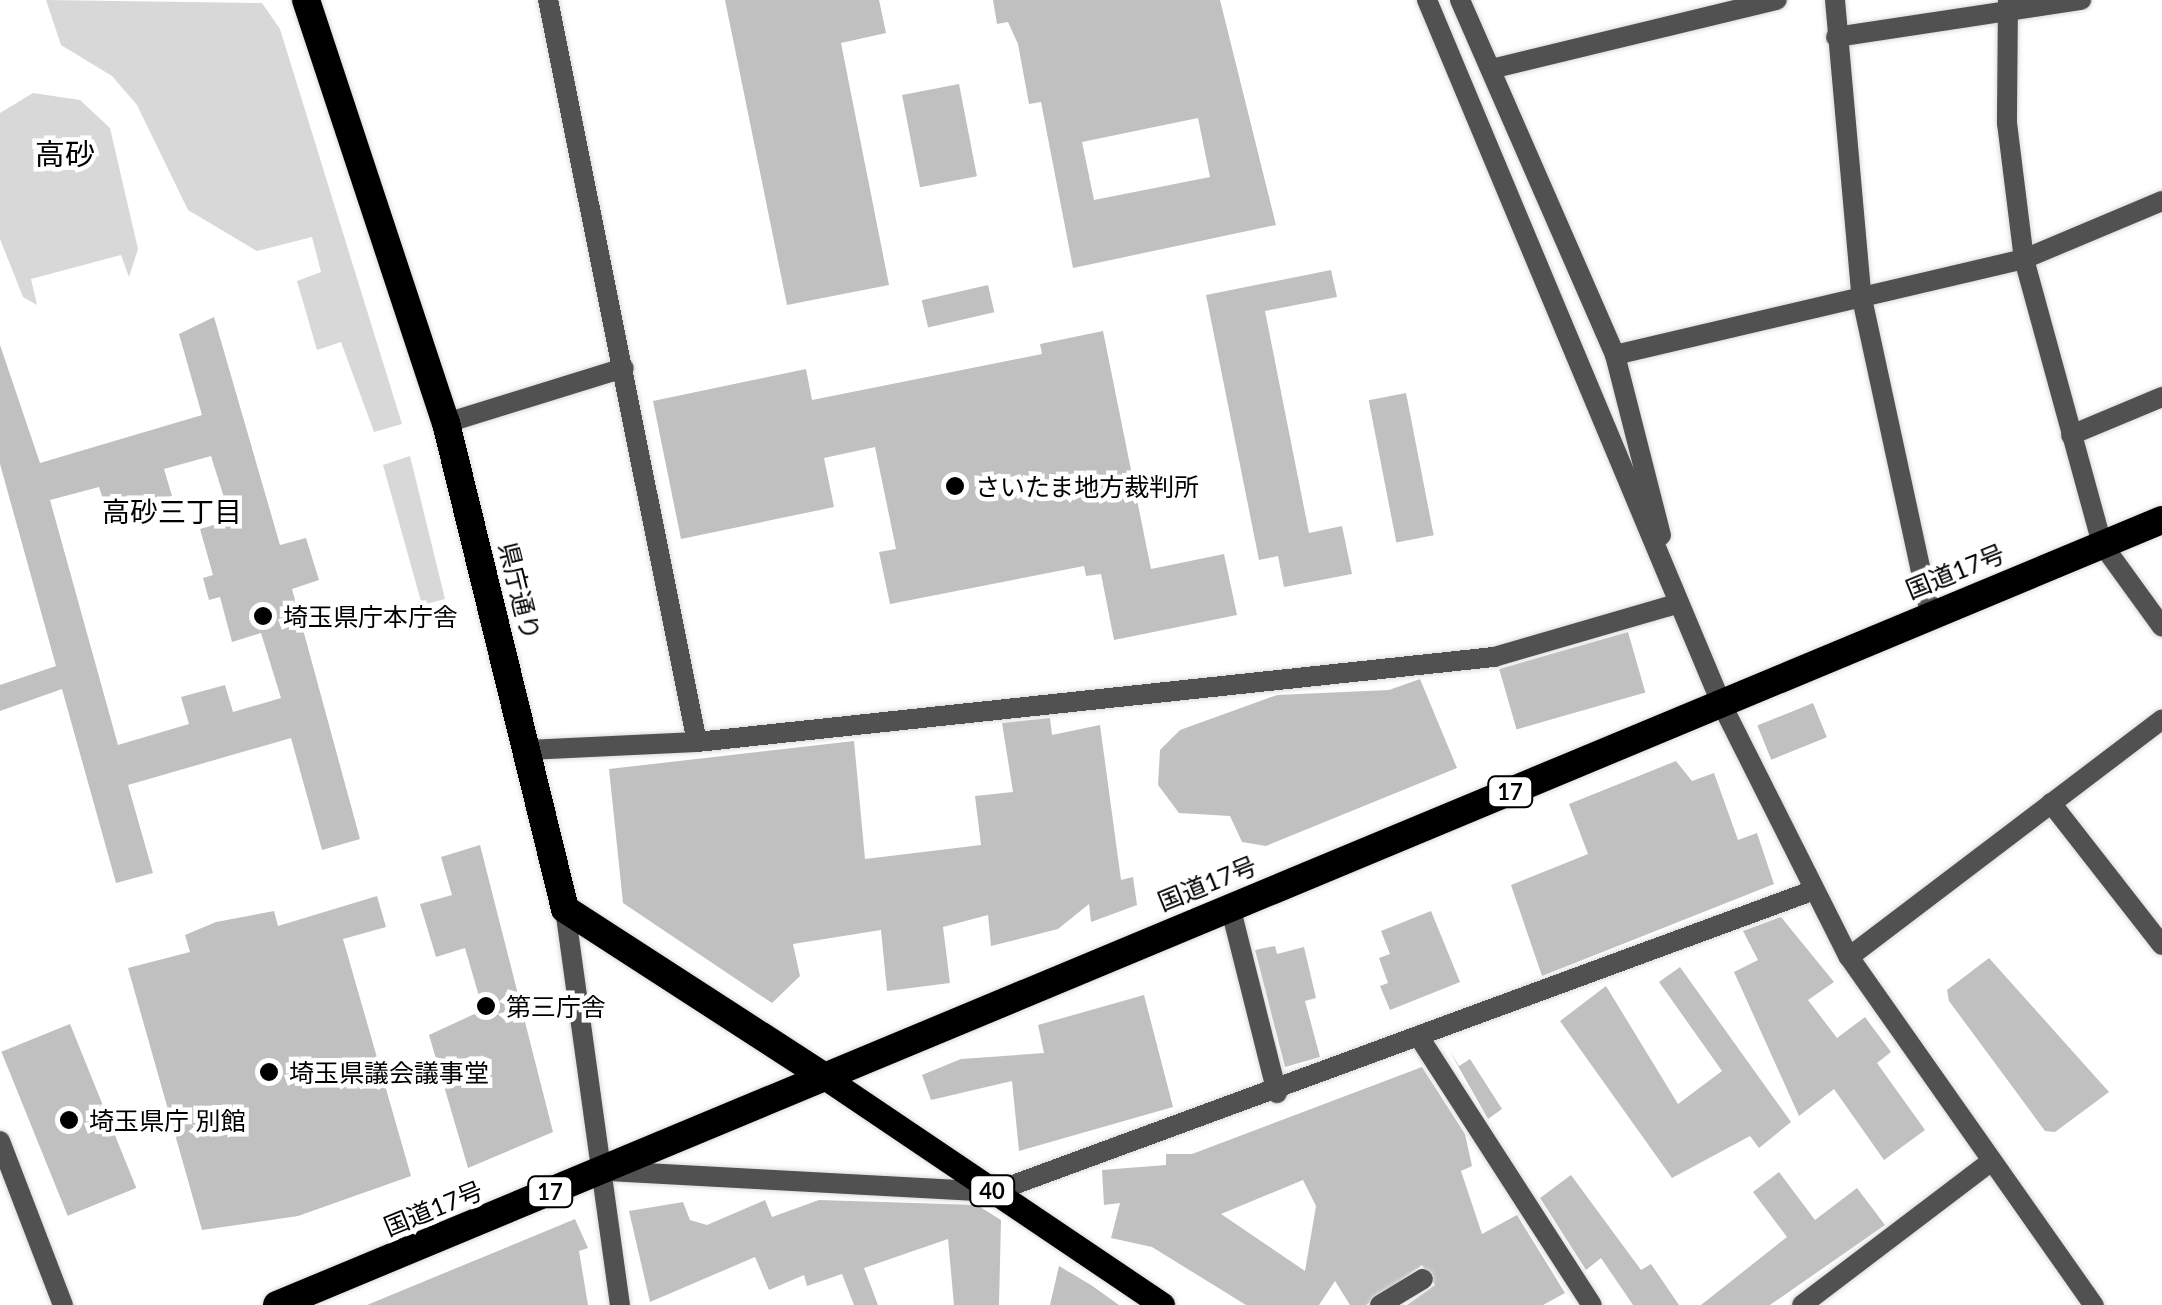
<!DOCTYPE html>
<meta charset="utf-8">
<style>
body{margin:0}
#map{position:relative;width:2162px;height:1305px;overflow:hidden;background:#fff;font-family:Lato,"Noto Sans JP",sans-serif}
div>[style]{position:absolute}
.green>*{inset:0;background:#d8d8d8}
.building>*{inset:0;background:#c0c0c0;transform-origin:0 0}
.roads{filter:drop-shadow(0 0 2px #dbdbdb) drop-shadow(0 0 2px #dbdbdb)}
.minor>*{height:20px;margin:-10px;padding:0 10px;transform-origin:10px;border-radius:10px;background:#515151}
.tertiary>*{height:20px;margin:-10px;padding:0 10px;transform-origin:10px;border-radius:10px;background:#515151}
.primary>*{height:25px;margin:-12.5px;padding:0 12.5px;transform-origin:12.5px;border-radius:12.5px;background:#000}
.trunk>*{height:28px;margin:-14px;padding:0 14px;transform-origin:14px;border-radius:14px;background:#000}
.dots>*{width:28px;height:28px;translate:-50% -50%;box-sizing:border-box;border:5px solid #fff;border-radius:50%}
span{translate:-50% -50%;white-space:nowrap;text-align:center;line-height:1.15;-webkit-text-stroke:9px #fff;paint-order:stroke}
.shield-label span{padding:2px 8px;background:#fff;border:2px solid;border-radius:8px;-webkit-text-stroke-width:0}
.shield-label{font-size:22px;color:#000;font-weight:700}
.poi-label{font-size:25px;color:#000}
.left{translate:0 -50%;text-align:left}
.street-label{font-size:25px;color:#000}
.neighbourhood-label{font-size:28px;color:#000}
.quarter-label{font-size:30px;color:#000}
</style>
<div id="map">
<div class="green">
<i style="clip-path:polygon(46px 0,262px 3px,280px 29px,402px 424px,374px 432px,341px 342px,317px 350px,297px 281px,321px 272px,312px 237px,257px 251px,188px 210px,137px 105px,112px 76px,61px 45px)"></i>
<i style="clip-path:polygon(33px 93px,80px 100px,110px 128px,138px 249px,129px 277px,121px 255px,31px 279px,37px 305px,23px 297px,0 239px,0 113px)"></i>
<i style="clip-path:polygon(410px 456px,445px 599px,422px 605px,383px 465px)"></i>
</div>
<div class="building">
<i style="clip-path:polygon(725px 0,879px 0,886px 33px,841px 43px,889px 285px,787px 305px)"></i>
<i style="clip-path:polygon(evenodd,993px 0,1220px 0,1276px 225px,1073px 268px,1041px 102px,1029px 104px,1018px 44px,1008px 22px,997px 24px,993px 0,1198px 118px,1210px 177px,1094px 200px,1082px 142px,1198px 118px)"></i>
<i style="left:959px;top:84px;width:94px;height:58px;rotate:79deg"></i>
<i style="clip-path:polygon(1331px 270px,1337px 297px,1265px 311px,1309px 533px,1342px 526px,1352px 574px,1284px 587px,1278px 556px,1259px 560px,1206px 295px)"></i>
<i style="left:988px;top:285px;width:28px;height:68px;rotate:77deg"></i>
<i style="clip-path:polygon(evenodd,214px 317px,280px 545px,306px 538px,319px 580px,292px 589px,360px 839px,322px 850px,291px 738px,128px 785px,153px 873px,116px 883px,62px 689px,0 711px,0 685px,56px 666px,0 464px,0 345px,40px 463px,202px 415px,179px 334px,214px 317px,211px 456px,231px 520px,200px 529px,213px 575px,203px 578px,209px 600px,220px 597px,232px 642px,261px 633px,281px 698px,233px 712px,225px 685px,181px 697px,189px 724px,118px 745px,50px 500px,99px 487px,108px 515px,172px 496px,164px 469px,211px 456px)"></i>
<i style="clip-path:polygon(1103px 331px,1151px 569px,1224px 554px,1237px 615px,1114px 640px,1101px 574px,1086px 576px,1084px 566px,890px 604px,879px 552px,896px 549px,875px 447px,824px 458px,834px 507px,681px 539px,653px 401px,806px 369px,812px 400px,1042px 354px,1040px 344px)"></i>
<i style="left:1406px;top:393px;width:145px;height:38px;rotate:79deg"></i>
<i style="left:1628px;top:632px;width:63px;height:134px;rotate:74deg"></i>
<i style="clip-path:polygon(1420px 679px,1457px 768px,1266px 846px,1242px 842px,1230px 816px,1179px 813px,1158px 785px,1160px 750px,1180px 730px,1277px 695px,1389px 690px)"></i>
<i style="left:1813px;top:703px;width:37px;height:60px;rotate:68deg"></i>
<i style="clip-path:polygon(1050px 718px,1052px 735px,1100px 725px,1121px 880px,1133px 877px,1137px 905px,1091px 922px,1089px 904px,1058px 929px,991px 946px,988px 915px,943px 927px,950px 983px,887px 991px,881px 930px,793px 944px,800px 976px,772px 1003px,623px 903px,609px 769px,854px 741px,865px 859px,981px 845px,975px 796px,1013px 792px,1002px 723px)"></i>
<i style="clip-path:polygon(1676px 761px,1692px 781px,1714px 773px,1738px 840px,1757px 833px,1774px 884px,1542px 976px,1511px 885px,1588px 854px,1569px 804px)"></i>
<i style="clip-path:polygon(480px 845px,553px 1132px,468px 1168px,429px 1035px,483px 1010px,465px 948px,436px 957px,420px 904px,452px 895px,441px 857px)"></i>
<i style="clip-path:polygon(377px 896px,386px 927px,343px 939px,411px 1176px,298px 1216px,202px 1230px,128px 968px,190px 952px,185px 935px,216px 922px,274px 911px,278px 926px)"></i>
<i style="clip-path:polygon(1431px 911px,1460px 982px,1390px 1010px,1380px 986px,1388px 983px,1379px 958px,1390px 954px,1381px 931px)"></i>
<i style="clip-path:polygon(1781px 917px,1834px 982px,1808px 1000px,1837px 1038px,1865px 1017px,1891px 1052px,1877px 1063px,1925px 1130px,1884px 1160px,1834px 1089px,1799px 1116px,1734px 972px,1758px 960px,1743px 931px)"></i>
<i style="clip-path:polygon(1275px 946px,1277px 954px,1304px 947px,1316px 998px,1305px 1001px,1320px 1057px,1285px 1067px,1255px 950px)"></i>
<i style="clip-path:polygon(1989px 958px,2109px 1092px,2055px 1132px,2045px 1131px,1949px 1001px,1947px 990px)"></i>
<i style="clip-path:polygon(1680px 967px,1791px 1122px,1759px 1148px,1750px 1136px,1672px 1178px,1560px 1021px,1606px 986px,1678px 1104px,1722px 1071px,1659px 982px)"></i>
<i style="clip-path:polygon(1144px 995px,1173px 1107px,1019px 1151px,1012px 1081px,931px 1100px,922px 1075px,961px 1059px,1044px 1053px,1038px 1025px)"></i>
<i style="left:70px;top:1024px;width:177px;height:74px;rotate:68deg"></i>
<i style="clip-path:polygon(1449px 1050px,1459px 1066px,1470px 1059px,1502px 1109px,1488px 1119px)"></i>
<i style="clip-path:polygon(evenodd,1422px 1067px,1465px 1134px,1472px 1166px,1461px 1171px,1482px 1234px,1517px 1215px,1565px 1293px,1543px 1305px,1407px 1305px,1435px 1285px,1422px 1265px,1366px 1305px,1350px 1305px,1335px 1281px,1319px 1305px,1246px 1305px,1152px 1247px,1111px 1238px,1120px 1203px,1104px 1205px,1102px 1170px,1166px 1165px,1166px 1154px,1192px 1154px,1422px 1067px,1303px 1180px,1316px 1206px,1305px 1271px,1221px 1214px,1303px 1180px)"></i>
<i style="clip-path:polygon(1779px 1172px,1815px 1220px,1857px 1188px,1885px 1225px,1770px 1305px,1701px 1305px,1787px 1237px,1753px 1192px)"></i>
<i style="clip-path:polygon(1571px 1175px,1641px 1270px,1651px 1264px,1679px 1305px,1633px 1305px,1601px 1258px,1586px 1270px,1540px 1198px)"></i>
<i style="clip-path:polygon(765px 1200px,772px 1217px,819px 1200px,977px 1205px,1001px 1220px,999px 1305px,954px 1305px,948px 1239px,864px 1268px,878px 1305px,854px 1305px,842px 1274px,807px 1286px,804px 1275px,769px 1290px,755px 1257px,650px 1302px,629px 1211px,683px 1202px,690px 1220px,707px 1225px)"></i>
<i style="clip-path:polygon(575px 1219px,588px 1248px,579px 1251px,588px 1305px,367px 1305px)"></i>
<i style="clip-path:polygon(1059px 1266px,1091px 1285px,1119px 1305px,1050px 1305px)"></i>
</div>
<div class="roads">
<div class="minor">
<i style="left:1835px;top:0;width:295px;rotate:84.9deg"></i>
<i style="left:1861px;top:294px;width:326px;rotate:77.8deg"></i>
<i style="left:2008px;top:0;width:123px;rotate:90.5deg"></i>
<i style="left:2007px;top:123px;width:137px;rotate:82.9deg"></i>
<i style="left:2024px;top:259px;width:295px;rotate:74.7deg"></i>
<i style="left:2102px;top:544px;width:102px;rotate:54.1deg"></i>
<i style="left:1836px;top:37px;width:248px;rotate:-8.6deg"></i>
<i style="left:1491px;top:69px;width:294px;rotate:-13.6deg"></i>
<i style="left:1615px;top:355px;width:420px;rotate:-13.2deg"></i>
<i style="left:2024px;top:259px;width:150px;rotate:-22.8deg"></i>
<i style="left:2071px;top:435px;width:99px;rotate:-22.7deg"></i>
<i style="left:1721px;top:703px;width:284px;rotate:63.3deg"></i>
<i style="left:1849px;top:957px;width:426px;rotate:54.9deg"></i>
<i style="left:697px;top:742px;width:802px;rotate:-6.09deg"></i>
<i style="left:1494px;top:657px;width:191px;rotate:-16.2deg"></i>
<i style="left:2051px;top:803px;width:180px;rotate:52deg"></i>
<i style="left:1230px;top:906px;width:193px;rotate:75.9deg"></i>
<i style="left:1849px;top:957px;width:393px;rotate:-37.2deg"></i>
<i style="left:1421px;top:1040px;width:315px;rotate:57.2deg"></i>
<i style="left:0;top:1141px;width:176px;rotate:69deg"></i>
<i style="left:609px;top:1171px;width:386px;rotate:3.1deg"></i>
<i style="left:994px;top:1192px;width:868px;rotate:-20.21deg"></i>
<i style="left:1380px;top:1305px;width:50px;rotate:-31.2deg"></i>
<i style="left:1802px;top:1305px;width:238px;rotate:-37.2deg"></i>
</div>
<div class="tertiary">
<i style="left:1427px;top:0;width:762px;rotate:67.3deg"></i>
<i style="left:1460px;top:0;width:387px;rotate:66.4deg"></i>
<i style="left:1615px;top:355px;width:186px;rotate:75.7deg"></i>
<i style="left:446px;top:423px;width:186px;rotate:-17.2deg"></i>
<i style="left:527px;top:750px;width:170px;rotate:-2.7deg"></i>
<i style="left:697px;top:742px;width:757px;rotate:-101.35deg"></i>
<i style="left:565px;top:909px;width:400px;rotate:82.1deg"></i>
</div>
<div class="primary">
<i style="left:823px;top:1076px;width:409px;rotate:34deg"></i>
</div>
<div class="trunk">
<i style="left:306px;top:0;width:446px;rotate:71.7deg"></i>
<i style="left:446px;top:423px;width:500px;rotate:76.24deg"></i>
<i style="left:565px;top:909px;width:307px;rotate:32.9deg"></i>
<i style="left:277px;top:1305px;width:2042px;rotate:-22.61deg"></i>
</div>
</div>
<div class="dots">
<i style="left:955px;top:486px;background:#000"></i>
<i style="left:263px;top:616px;background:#000"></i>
<i style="left:486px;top:1006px;background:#000"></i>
<i style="left:269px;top:1072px;background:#000"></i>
<i style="left:69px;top:1120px;background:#000"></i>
</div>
<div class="shield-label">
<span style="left:1510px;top:792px">17</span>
<span style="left:992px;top:1191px">40</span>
<span style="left:550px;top:1192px">17</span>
</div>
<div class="poi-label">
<span class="left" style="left:975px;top:486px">さいたま地方裁判所</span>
<span class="left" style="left:283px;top:616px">埼玉県庁本庁舎</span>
<span class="left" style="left:506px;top:1006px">第三庁舎</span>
<span class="left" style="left:289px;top:1072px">埼玉県議会議事堂</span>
<span class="left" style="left:89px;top:1120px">埼玉県庁 別館</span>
</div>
<div class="street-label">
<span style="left:1955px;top:571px;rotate:-22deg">国道17号</span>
<span style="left:520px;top:591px;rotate:76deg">県庁通り</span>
<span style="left:1207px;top:883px;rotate:-22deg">国道17号</span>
<span style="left:433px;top:1208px;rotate:-22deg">国道17号</span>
</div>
<div class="neighbourhood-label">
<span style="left:172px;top:511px">高砂三丁目</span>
</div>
<div class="quarter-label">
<span style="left:65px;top:153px">高砂</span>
</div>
</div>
